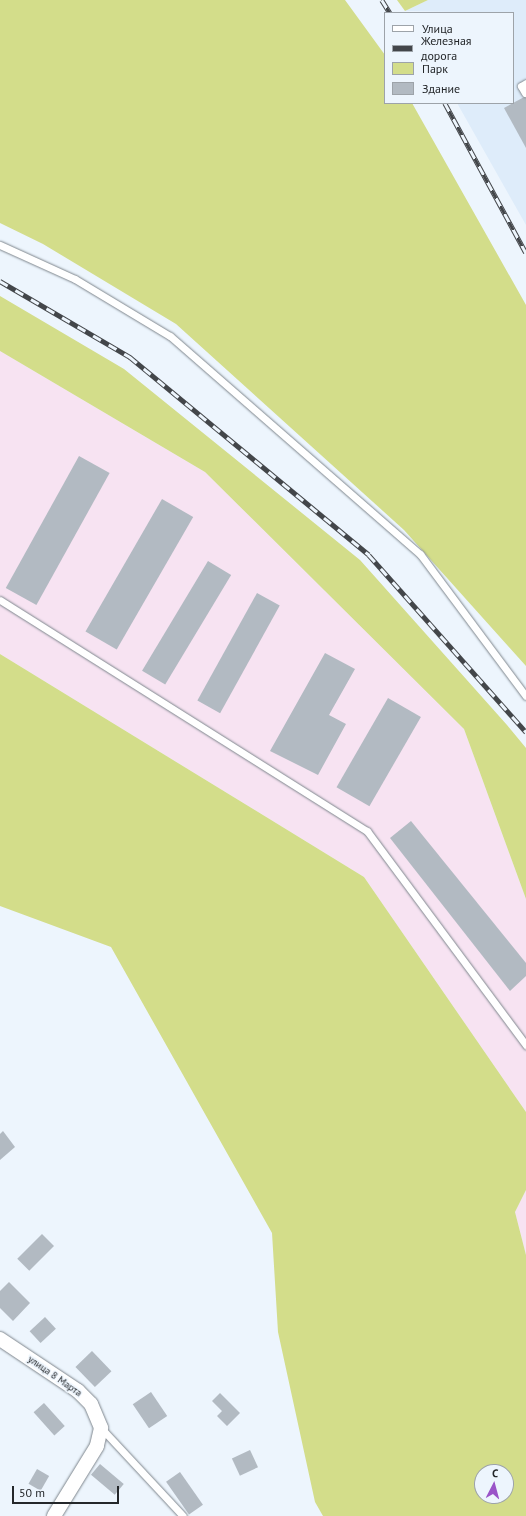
<!DOCTYPE html>
<meta charset="utf-8">
<style>
body{margin:0}
#map{position:relative;width:526px;height:1516px;overflow:hidden;background:#edf5fd;font-family:"PT Sans",sans-serif}
div>[style]{position:absolute}
.built>*{inset:0;background:#deecfa}
.industrial>*{inset:0;background:#f7e3f2}
.green>*{inset:0;background:#d3dd8a}
.building>*{inset:0;background:#b2bac2;transform-origin:0 0}
.roads{filter:drop-shadow(0 0 1px #7e868d) drop-shadow(0 0 1px #7e868d)}
.lane>*{height:7px;margin:-3.5px;padding:0 3.5px;transform-origin:3.5px;border-radius:3.5px;background:#fff}
.street>*{height:14px;margin:-7px;padding:0 7px;transform-origin:7px;border-radius:7px;background:#fff}
.rail>*{height:4.5px;margin-top:-2.25px;transform-origin:0;background:repeating-linear-gradient(90deg,#edf5fd 0 9px,#43464a 0 18px);box-sizing:border-box;border-block:1px solid #43464a}
span{translate:-50% -50%;white-space:nowrap;text-align:center;line-height:1.15;-webkit-text-stroke:3px #edf5fd;paint-order:stroke}
.street-label{font-size:10px;color:#24272a}
.legend{position:absolute;left:384px;top:12px;width:130px;height:92px;box-sizing:border-box;background:#edf5fd;border:1px solid #9da3a9;margin:0;padding:5px 7px;list-style:none;font-size:12px;color:#24272a}
.legend li{display:flex;align-items:center;gap:8px;height:20px}
.legend b{width:20px;border:1px solid #9da3a9}
.north{position:absolute;left:474px;top:1464px;width:40px;height:40px;box-sizing:border-box;background:#edf5fd;border:1px solid #9da3a9;border-radius:50%;rotate:6deg;font-size:11px;font-weight:700;line-height:16px;text-align:center;color:#24272a}
.north::after{content:'';display:block;margin:auto;width:14px;height:18px;background:#9a54c8;clip-path:polygon(50% 0,100% 100%,50% 72%,0 100%)}
.scale{position:absolute;left:12px;top:1486px;width:107px;height:18px;box-sizing:border-box;border:2px solid #24272a;border-top:0;padding-left:5px;font-size:12px;line-height:14px;white-space:nowrap;color:#24272a;-webkit-text-stroke:3px #edf5fd;paint-order:stroke}
</style>
<div id="map">
<div class="built">
<i style="clip-path:polygon(428px 0,526px 0,526px 225px,457px 103px,513px 103px,513px 13px,405px 11px)"></i>
</div>
<div class="industrial">
<i style="clip-path:polygon(0 351px,205px 472px,464px 729px,526px 899px,526px 1112px,364px 877px,0 654px)"></i>
<i style="clip-path:polygon(526px 1190px,526px 1255px,515px 1212px)"></i>
</div>
<div class="green">
<i style="clip-path:polygon(0 0,345px 0,385px 55px,385px 103px,412px 103px,526px 305px,526px 666px,404px 530px,176px 324px,43px 244px,0 223px)"></i>
<i style="clip-path:polygon(397px 0,428px 0,405px 11px)"></i>
<i style="clip-path:polygon(0 296px,124px 369px,360px 560px,507px 725px,526px 748px,526px 899px,464px 729px,205px 472px,0 351px)"></i>
<i style="clip-path:polygon(evenodd,0 654px,364px 877px,526px 1112px,526px 1190px,515px 1212px,526px 1255px,526px 1516px,323px 1516px,315px 1502px,278px 1332px,272px 1233px,111px 947px,0 906px,0 654px,482px 1472px,506px 1472px,506px 1496px,482px 1496px,482px 1472px)"></i>
</div>
<div class="building">
<i style="clip-path:polygon(526px 96px,526px 148px,504px 108px)"></i>
<i style="left:79px;top:456px;width:35px;height:151px;rotate:29deg"></i>
<i style="left:162px;top:499px;width:36px;height:153px;rotate:30deg"></i>
<i style="left:208px;top:561px;width:27px;height:128px;rotate:31deg"></i>
<i style="left:257px;top:593px;width:26px;height:123px;rotate:29deg"></i>
<i style="clip-path:polygon(325px 653px,355px 669px,329px 715px,346px 724px,318px 775px,270px 751px)"></i>
<i style="left:388px;top:698px;width:38px;height:103px;rotate:30deg"></i>
<i style="clip-path:polygon(411px 821px,526px 963px,526px 976px,510px 991px,390px 838px)"></i>
<i style="clip-path:polygon(3px 1131px,15px 1147px,0 1160px,0 1134px)"></i>
<i style="left:42px;top:1234px;width:17px;height:35px;rotate:45deg"></i>
<i style="clip-path:polygon(9px 1282px,30px 1303px,13px 1321px,0 1308px,0 1291px)"></i>
<i style="left:45px;top:1317px;width:16px;height:21px;rotate:47deg"></i>
<i style="left:92px;top:1351px;width:28px;height:23px;rotate:46deg"></i>
<i style="left:151px;top:1392px;width:29px;height:22px;rotate:56deg"></i>
<i style="clip-path:polygon(220px 1393px,240px 1413px,227px 1426px,217px 1416px,222px 1411px,212px 1401px)"></i>
<i style="left:44px;top:1403px;width:31px;height:14px;rotate:48deg"></i>
<i style="left:250px;top:1450px;width:19px;height:20px;rotate:65deg"></i>
<i style="left:100px;top:1464px;width:31px;height:14px;rotate:40deg"></i>
<i style="left:37px;top:1469px;width:14px;height:17px;rotate:30deg"></i>
<i style="left:180px;top:1472px;width:40px;height:17px;rotate:55deg"></i>
</div>
<div class="roads">
<div class="lane">
<i style="left:525px;top:93px;width:8px;rotate:-120deg"></i>
<i style="left:521px;top:86px;width:6px;rotate:-31deg"></i>
<i style="left:0;top:245px;width:82px;rotate:24.4deg"></i>
<i style="left:75px;top:279px;width:111px;rotate:31deg"></i>
<i style="left:170px;top:336px;width:332px;rotate:41.1deg"></i>
<i style="left:420px;top:554px;width:177px;rotate:53.3deg"></i>
<i style="left:0;top:600px;width:434px;rotate:32.2deg"></i>
<i style="left:367px;top:831px;width:267px;rotate:53.4deg"></i>
<i style="left:101px;top:1428px;width:120px;rotate:47deg"></i>
</div>
<div class="street">
<i style="left:0;top:1339px;width:94px;rotate:33.7deg"></i>
<i style="left:78px;top:1391px;width:18px;rotate:45deg"></i>
<i style="left:91px;top:1404px;width:26px;rotate:67deg"></i>
<i style="left:101px;top:1428px;width:18px;rotate:103deg"></i>
<i style="left:97px;top:1446px;width:82px;rotate:121.6deg"></i>
</div>
</div>
<div class="rail">
<i style="left:382px;top:0;width:15px;rotate:58deg"></i>
<i style="left:445px;top:103px;width:170px;rotate:61.6deg"></i>
<i style="left:0;top:281px;width:151px;rotate:30.3deg"></i>
<i style="left:130px;top:357px;width:310px;rotate:39.6deg"></i>
<i style="left:369px;top:555px;width:237px;rotate:48.4deg"></i>
</div>
<div class="street-label">
<span style="left:55px;top:1376px;rotate:35deg">улица 8 Марта</span>
</div>
<ul class="legend">
<li><b style="height:5px;background:#fff"></b>Улица</li>
<li><b style="height:5px;background:#43464a"></b>Железная дорога</li>
<li><b style="height:11px;background:#d3dd8a"></b>Парк</li>
<li><b style="height:11px;background:#b2bac2"></b>Здание</li>
</ul>
<div class="north">С</div>
<div class="scale">50 m</div>
</div>
